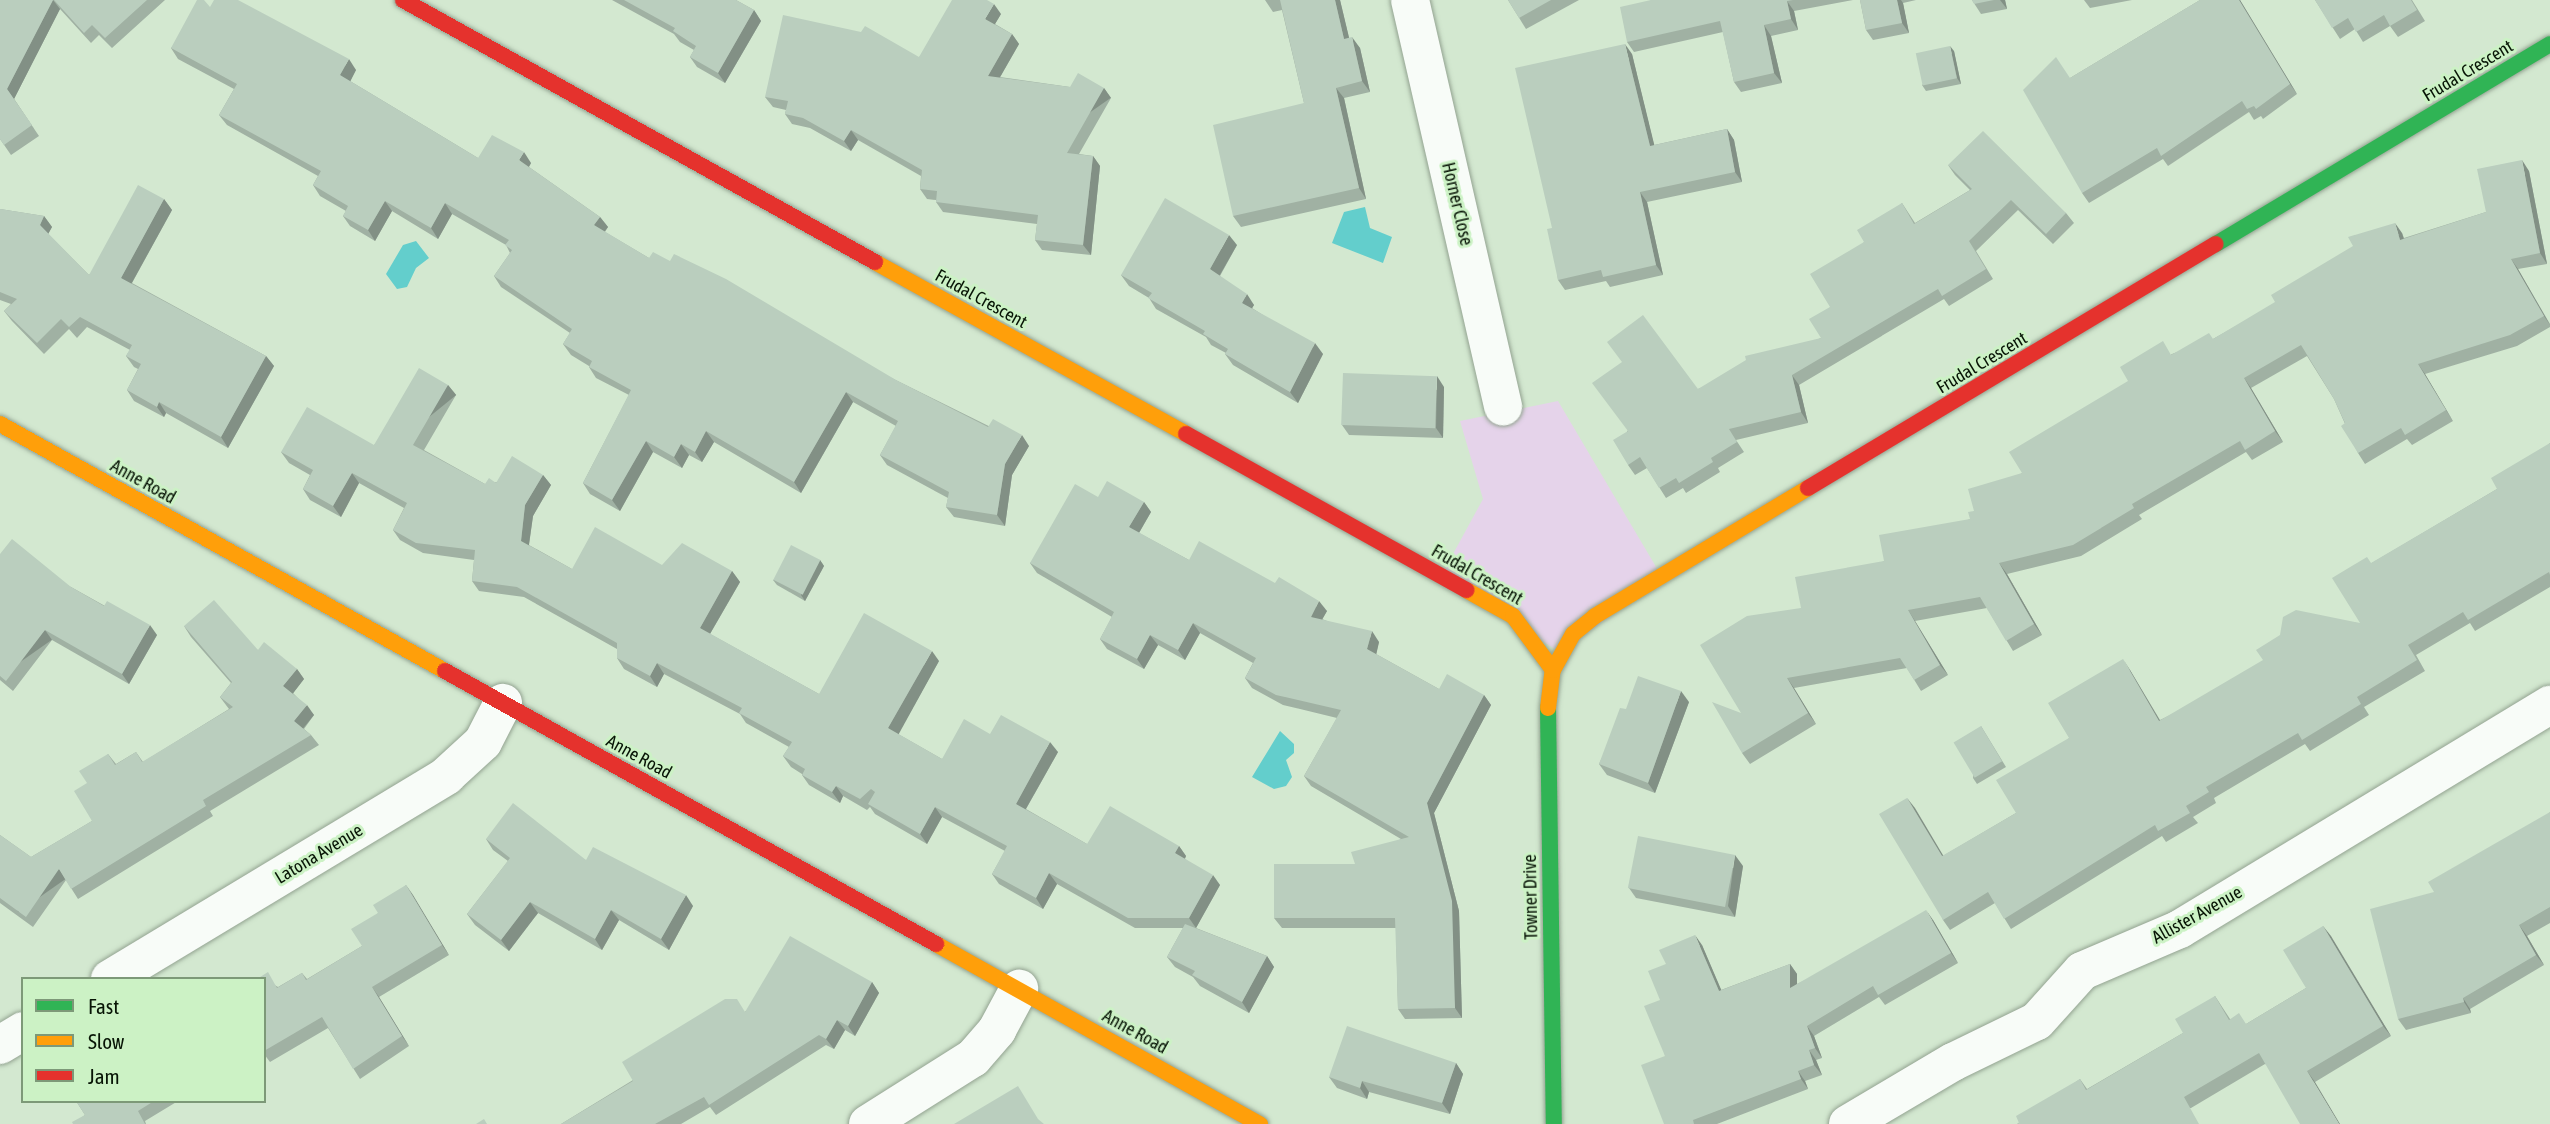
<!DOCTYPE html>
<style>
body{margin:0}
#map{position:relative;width:2550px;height:1124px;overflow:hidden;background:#d3e8d0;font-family:"Asap Condensed",sans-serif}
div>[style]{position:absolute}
.green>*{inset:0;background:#e5d3ea}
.water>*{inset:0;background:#63cecc}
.roads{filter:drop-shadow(0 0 2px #93a391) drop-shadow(0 0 2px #93a391)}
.street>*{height:38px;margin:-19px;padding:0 19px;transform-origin:19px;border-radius:19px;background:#f8fcf8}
.fast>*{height:16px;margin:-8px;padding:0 8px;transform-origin:8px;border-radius:8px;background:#30b455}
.slow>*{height:16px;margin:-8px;padding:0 8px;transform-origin:8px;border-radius:8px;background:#ff9f0a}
.jam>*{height:16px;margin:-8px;padding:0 8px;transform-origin:8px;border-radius:8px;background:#e5322d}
.wall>*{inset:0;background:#a0b1a3}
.shaded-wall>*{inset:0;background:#829085;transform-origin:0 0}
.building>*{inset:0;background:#bacebe;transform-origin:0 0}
span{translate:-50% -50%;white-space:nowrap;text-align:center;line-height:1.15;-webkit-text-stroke:6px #ccf2c5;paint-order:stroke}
.street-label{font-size:18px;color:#071405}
.legend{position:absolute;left:21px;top:977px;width:245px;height:126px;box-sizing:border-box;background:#ccf2c5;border:2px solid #7d9978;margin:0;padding:9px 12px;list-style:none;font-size:21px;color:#071405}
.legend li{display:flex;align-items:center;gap:14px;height:35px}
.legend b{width:35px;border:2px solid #7d9978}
</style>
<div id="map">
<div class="green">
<i style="clip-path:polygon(1558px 401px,1662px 577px,1561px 653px,1441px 576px,1483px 499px,1460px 421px)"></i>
</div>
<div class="water">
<i style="clip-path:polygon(1365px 207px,1370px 228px,1392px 237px,1383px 263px,1332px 243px,1344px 212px)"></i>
<i style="clip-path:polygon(416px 241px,429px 258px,416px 268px,407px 287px,397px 289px,386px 274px,403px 245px)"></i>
<i style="clip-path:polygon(1280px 731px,1294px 744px,1294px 753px,1286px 760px,1292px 777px,1286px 786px,1274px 789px,1252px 777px)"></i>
</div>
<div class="roads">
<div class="street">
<i style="left:1410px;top:0;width:417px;rotate:77.1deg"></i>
<i style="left:110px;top:979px;width:393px;rotate:-31.1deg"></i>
<i style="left:446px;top:776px;width:50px;rotate:-42.6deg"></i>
<i style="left:483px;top:742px;width:44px;rotate:-62.9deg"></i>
<i style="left:0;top:1045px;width:27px;rotate:-31deg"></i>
<i style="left:868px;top:1124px;width:124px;rotate:-32.2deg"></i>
<i style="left:973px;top:1058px;width:37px;rotate:-49deg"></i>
<i style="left:997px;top:1030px;width:47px;rotate:-61.8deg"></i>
<i style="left:1848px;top:1124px;width:122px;rotate:-30.6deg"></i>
<i style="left:1953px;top:1062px;width:93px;rotate:-26deg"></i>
<i style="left:2037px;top:1021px;width:67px;rotate:-48deg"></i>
<i style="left:2082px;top:971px;width:107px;rotate:-23.2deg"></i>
<i style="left:2180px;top:929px;width:433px;rotate:-31.2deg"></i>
</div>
<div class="fast">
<i style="left:2216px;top:244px;width:389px;rotate:-30.9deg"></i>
<i style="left:1548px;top:708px;width:416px;rotate:89.2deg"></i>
</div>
<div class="slow">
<i style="left:875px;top:262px;width:355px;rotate:28.9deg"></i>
<i style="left:0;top:424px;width:509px;rotate:29.03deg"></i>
<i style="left:1466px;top:590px;width:54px;rotate:29deg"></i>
<i style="left:1513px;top:616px;width:67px;rotate:53.5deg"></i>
<i style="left:1548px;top:708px;width:38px;rotate:-83deg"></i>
<i style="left:1553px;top:670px;width:41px;rotate:-60.9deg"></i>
<i style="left:1573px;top:634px;width:28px;rotate:-39deg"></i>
<i style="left:1595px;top:616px;width:249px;rotate:-31deg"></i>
<i style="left:936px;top:944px;width:371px;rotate:29.1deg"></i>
</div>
<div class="jam">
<i style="left:403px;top:0;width:540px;rotate:29.03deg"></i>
<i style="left:1186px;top:434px;width:321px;rotate:29.1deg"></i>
<i style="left:1808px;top:488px;width:475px;rotate:-30.9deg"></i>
<i style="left:445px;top:671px;width:562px;rotate:29.07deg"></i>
</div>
</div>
<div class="wall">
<i style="clip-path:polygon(0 0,165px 0,112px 48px,99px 35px,91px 43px,60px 9px,14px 99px,39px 136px,11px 155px,0 139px)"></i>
<i style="clip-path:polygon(612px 0,736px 0,754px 10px,761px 21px,725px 83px,697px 67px,690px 57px,694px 50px,680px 42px,674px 34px)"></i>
<i style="clip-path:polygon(1265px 0,1340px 0,1349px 38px,1360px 48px,1370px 92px,1344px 98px,1366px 199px,1241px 227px,1233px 216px,1304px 103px,1282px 10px,1273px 12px)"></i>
<i style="clip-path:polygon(1508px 0,1579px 0,1526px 29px)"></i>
<i style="clip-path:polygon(1651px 0,1853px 0,1794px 11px,1798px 30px,1771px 36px,1782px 83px,1741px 92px,1734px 82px,1723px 32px,1634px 52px,1627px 42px)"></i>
<i style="clip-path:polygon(1860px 0,1916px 0,1903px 3px,1909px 33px,1873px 40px,1866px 30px)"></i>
<i style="clip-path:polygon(1972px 0,2005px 0,2007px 9px,1981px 14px)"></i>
<i style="clip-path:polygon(2084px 0,2132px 0,2090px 8px)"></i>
<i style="clip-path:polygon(2200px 0,2240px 0,2297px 94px,2263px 119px,2261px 116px,2254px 120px,2249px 112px,2168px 166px,2163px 159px,2089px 203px,2082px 193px,2070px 78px)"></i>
<i style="clip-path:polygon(2315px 0,2412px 0,2425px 21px,2398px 37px,2390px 26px,2363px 42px,2355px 29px,2340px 39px)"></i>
<i style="clip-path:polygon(210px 7px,356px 70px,350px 81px,478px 158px,531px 163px,529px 167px,600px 217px,608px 227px,605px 232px,649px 258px,1029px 446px,1012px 475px,1005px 526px,954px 517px,946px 507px,948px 498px,887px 465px,880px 455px,896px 426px,853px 402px,801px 493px,714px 442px,702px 462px,689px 455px,682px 468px,653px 452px,620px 511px,590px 494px,583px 483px,629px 395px,596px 378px,589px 367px,589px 366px,571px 355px,563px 344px,570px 333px,501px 287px,494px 276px,510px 253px,506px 245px,452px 214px,438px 239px,392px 211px,375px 241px,350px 226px,343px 216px,346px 211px,320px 196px,313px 185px,318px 176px,227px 125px,219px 115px,234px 89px,178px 59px,171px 48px)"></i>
<i style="clip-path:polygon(1001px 14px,995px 24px,1012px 34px,1019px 44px,1000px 77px,1070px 87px,1104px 88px,1111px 98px,1079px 154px,1093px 156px,1100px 166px,1091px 255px,1042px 250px,1035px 240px,1037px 224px,943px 212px,936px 202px,936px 200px,927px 199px,920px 189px,921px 176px,858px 140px,851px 151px,810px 128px,792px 124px,785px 114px,786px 110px,773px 107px,765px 97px,919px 57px)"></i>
<i style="clip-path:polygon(1954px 51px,1961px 84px,1926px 91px,1922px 85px)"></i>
<i style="clip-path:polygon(1632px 54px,1654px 145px,1727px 129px,1734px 140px,1742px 182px,1647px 202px,1663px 275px,1610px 287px,1606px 281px,1565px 290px,1558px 280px,1552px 228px)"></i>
<i style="clip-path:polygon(1948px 165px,2066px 213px,2074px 223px,2053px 244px,2018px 210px,1976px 251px,1993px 279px,1949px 306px,1944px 299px,1799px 385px,1808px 423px,1736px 440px,1744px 452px,1718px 468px,1720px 472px,1686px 493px,1683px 488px,1666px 498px,1647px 468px,1635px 475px,1628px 465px,1627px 431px,1698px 389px,1821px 338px,1830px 307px,1864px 242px,1902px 203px,1915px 223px,1970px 190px,1955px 175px)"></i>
<i style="clip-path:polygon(2529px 171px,2547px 264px,2518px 269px,2550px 324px,2550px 327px,2517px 346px,2425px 374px,2453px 421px,2412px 445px,2407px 439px,2365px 464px,2358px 453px,2334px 399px,2307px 356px,2251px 388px,2283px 442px,2252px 460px,2246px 452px,2139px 515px,2142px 519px,2081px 556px,2007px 574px,2042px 635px,2013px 651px,1987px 608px,1915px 621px,1948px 675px,1921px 691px,1907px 668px,1794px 688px,1816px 724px,1750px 764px,1742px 753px,1741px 713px,1801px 608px,1884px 561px,1970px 519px,1974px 511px,2172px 354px,2213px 339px,2402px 233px,2404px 238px,2486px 212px)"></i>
<i style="clip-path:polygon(164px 199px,172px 210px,132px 283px,266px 356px,274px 366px,228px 448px,166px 413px,164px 417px,134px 401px,127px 390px,138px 369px,134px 367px,126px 356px,130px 350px,87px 327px,77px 338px,69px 329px,44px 354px,12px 321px,4px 311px,11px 304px,0 300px,0 209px,44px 216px,52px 227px,48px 234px,89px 275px)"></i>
<i style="clip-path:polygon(1237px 245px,1220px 276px,1254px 305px,1252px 308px,1323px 354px,1298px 403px,1233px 365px,1225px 354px,1226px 353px,1211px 345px,1206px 337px,1156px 309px,1149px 298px,1129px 286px,1121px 275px)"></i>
<i style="clip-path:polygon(448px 385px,456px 395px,424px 450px,485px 484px,543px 475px,551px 485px,533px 516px,529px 545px,572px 569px,662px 565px,732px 571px,740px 582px,710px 634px,819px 694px,939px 661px,898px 734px,942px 759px,990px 734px,1058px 752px,1026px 809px,1087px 844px,1179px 846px,1186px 856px,1185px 859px,1220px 885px,1196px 928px,1267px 956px,1274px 967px,1249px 1013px,1200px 986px,1193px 977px,1175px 967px,1167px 957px,1183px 928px,1135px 928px,1057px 884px,1043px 909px,999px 884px,992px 874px,1005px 851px,942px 817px,927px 844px,875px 814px,870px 807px,867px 810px,843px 796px,840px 803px,809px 785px,802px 775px,802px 774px,791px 767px,783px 756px,789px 747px,746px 723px,740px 714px,664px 674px,657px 687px,624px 669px,617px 658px,617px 649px,524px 597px,479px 591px,472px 581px,474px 560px,423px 553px,400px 540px,393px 530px,404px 508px,359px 483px,341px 517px,310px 500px,303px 489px,310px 475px,289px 463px,281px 452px,374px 445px)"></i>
<i style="clip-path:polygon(1444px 387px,1443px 438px,1349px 435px,1342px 425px)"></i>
<i style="clip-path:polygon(2550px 443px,2550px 587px,2475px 631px,2470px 623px,2416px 655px,2425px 671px,2364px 707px,2369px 715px,2310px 751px,2305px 744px,2214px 798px,2216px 803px,2193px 817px,2198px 823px,2166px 842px,2162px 836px,2011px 929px,1995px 903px,1950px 930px,1943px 920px,1907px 798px,1943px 856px,2016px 813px,2069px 738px,2130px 670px,2160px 720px,2360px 623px,2372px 563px,2497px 489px)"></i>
<i style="clip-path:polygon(1098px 497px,1144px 502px,1151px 512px,1139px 533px,1189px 560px,1327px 611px,1322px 619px,1379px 642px,1376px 654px,1439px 689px,1484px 695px,1491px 705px,1434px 813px,1459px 911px,1462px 1018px,1405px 1019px,1398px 1009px,1396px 928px,1282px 928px,1274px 918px,1355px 864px,1401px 839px,1311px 786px,1304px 776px,1337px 718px,1283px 705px,1252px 688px,1245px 678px,1253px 663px,1200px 633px,1185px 660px,1158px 645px,1144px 669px,1107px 649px,1100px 639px,1112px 617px,1037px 573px,1030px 563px)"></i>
<i style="clip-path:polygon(0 554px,71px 587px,157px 635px,129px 684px,52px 640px,13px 691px,0 680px)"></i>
<i style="clip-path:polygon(820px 560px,824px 566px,805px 601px,777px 585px,773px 580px)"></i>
<i style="clip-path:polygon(184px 626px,258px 650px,297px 669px,304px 679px,293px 693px,314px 715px,304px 729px,311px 735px,319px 745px,210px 811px,213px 816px,78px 899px,66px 880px,33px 927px,0 903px,0 835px,31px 857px,92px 821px,87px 783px,108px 754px,116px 764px,136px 752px,143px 762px,229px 709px,220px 697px,231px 683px,191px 637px)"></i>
<i style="clip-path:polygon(1689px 702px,1655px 793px,1607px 775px,1599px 764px,1626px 709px)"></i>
<i style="clip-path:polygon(1981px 726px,2006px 767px,1977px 784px,1973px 778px)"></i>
<i style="clip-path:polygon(2550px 812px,2550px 923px,2527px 936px,2544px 965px,2470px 1009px,2471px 1013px,2406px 1030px,2398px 1019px)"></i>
<i style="clip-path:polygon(486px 839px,586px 860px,693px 906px,669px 950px,619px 920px,602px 950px,538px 913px,509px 951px,475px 925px,467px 914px,508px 861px,493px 850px)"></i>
<i style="clip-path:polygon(1743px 866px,1735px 917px,1636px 898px,1629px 888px)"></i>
<i style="clip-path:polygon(406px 885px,449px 955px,379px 997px,409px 1046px,360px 1079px,328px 1028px,270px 1062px,264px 1054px,264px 979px,278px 987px,302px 973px,307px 979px,362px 946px,378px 913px)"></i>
<i style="clip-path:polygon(1933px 920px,1958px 963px,1885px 1005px,1879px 997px,1814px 1036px,1822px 1058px,1816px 1060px,1822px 1075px,1805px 1081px,1808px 1089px,1717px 1124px,1664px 1124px,1665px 1056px,1660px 1000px,1666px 964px,1702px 945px,1721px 990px,1790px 964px,1797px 974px,1797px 984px)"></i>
<i style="clip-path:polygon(2323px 926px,2391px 1036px,2315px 1082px,2265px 1064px,2191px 1108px,2017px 1124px,2080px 1079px,2087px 1089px,2183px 1033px,2215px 996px,2230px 1019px,2246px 1024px,2306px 988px)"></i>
<i style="clip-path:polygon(872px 982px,879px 993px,855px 1036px,845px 1030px,834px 1049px,826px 1045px,716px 1115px,710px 1107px,681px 1124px,561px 1124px,746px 1011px)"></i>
<i style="clip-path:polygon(1456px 1063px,1463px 1074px,1450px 1114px,1369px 1092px,1367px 1099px,1337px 1088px,1329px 1077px)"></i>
<i style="clip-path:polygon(76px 1101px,178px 1101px,145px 1121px,146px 1124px,73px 1124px,85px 1115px)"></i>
</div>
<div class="shaded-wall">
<i style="clip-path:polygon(53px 0,60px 9px,14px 99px,39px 136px,7px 89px)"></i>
<i style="clip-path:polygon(1335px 0,1340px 0,1352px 50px,1344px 39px)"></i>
<i style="clip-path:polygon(1897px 0,1901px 0,1903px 3px,1909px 33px,1902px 23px)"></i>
<i style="clip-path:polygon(2000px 0,2005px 0,2007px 9px)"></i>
<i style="clip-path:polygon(2239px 0,2240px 0,2297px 94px,2290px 84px)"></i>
<i style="clip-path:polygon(1787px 1px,1794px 11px,1798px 30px,1791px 19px)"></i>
<i style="clip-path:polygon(994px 4px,1001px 14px,992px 29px,985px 19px)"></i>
<i style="clip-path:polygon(754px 10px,761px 21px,725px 83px,718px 73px)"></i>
<i style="clip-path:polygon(1764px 25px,1771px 36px,1782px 83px,1774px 73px)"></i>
<i style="clip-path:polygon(1012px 34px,1019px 44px,995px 86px,988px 76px)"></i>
<i style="clip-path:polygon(1352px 37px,1360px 48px,1370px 92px,1362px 81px)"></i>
<i style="clip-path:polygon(1625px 44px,1632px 54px,1657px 156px,1650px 146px)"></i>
<i style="clip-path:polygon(1950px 46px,1954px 51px,1961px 84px,1957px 78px)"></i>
<i style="clip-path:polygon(349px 59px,356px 70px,348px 86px,340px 75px)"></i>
<i style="left:1104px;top:88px;width:12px;height:75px;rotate:55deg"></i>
<i style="clip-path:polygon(1336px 88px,1344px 98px,1366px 199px,1359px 188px)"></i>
<i style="clip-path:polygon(1727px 129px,1734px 140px,1742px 182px,1735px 172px)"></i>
<i style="clip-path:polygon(851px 130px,858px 140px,851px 151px,844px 141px)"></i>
<i style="clip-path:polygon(524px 152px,531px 163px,527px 170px,519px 160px)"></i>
<i style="clip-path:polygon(1093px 156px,1100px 166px,1091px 255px,1083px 245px)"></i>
<i style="clip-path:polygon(2522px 160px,2529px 171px,2547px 264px,2540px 253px)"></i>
<i style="clip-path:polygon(1640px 192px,1647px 202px,1663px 275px,1656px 265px)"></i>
<i style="clip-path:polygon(164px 199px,172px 210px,129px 288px,121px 278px)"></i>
<i style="clip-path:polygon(385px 201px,392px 211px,375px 241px,368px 230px)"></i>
<i style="clip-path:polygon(445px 203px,452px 214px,438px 239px,431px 228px)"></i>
<i style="clip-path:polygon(44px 216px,52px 227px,47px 236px,40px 225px)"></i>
<i style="clip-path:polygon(600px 217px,608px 227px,601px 236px,594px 225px)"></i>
<i style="clip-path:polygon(2395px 223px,2402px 233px,2407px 250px,2400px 240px)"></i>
<i style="clip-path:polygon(1229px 235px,1237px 245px,1217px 280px,1210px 269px)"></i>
<i style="clip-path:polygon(2511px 259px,2518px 269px,2550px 325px,2544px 316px)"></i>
<i style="clip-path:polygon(1247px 294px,1254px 305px,1249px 313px,1242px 303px)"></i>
<i style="clip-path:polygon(1315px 343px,1323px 354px,1298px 403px,1290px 392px)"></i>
<i style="clip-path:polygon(266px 356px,274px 366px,228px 448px,221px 437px)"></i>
<i style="clip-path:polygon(2418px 364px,2425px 374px,2453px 421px,2446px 410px)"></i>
<i style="clip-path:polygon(1792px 375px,1799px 385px,1808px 423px,1801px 412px)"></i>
<i style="clip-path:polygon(1437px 376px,1444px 387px,1443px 438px,1436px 428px)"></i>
<i style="clip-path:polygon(2244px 378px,2251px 388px,2283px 442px,2275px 431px)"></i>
<i style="left:448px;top:385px;width:13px;height:69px;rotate:51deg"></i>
<i style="clip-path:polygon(846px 392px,853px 402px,801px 493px,794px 482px)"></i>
<i style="clip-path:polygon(159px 402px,166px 413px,164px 417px,157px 407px)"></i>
<i style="clip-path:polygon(706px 431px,714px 442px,702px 462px,695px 452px)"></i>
<i style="clip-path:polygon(1022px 435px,1029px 446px,1012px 475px,1005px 526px,997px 515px,1005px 464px)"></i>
<i style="clip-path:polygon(646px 441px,653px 452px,620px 511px,612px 500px)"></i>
<i style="clip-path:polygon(681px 444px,689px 455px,682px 468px,674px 457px)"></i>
<i style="clip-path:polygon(352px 473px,359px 483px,341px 517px,333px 506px)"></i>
<i style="clip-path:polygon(543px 475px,551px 485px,533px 516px,528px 551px,521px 541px,525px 505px)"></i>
<i style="clip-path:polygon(1144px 502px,1151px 512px,1136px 538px,1129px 527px)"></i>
<i style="clip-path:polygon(820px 560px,824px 566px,805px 601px,801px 595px)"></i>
<i style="clip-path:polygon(1999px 563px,2007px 574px,2042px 635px,2034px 624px)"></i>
<i style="clip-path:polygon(732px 571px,740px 582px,707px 639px,700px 628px)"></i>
<i style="clip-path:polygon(1319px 601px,1327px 611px,1318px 627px,1311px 617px)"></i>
<i style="clip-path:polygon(1908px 610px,1915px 621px,1948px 675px,1940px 665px)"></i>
<i style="clip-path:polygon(1193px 623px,1200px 633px,1185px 660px,1178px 650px)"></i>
<i style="clip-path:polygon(150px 625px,157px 635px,129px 684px,122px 674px)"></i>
<i style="left:45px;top:630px;width:12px;height:64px;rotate:55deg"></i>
<i style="clip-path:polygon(1372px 631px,1379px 642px,1375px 660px,1367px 649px)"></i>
<i style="clip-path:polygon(1150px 635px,1158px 645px,1144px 669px,1137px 659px)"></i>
<i style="clip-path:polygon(932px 651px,939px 661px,896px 739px,888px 728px)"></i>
<i style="clip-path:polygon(2123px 659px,2130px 670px,2166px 731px,2159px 721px)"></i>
<i style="clip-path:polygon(657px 663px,664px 674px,657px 687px,650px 676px)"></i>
<i style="clip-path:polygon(297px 669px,304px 679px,291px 696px,283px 686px)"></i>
<i style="clip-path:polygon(1787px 678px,1794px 688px,1816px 724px,1808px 713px)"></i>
<i style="clip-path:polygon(1681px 691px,1689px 702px,1655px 793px,1648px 783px)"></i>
<i style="clip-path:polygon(1484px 695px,1491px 705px,1434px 813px,1459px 911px,1462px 1018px,1455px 1008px,1427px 803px)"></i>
<i style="clip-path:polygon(307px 705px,314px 715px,301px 731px,294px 721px)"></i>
<i style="clip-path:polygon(1050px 742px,1058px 752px,1023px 814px,1016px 804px)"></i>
<i style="clip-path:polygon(836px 786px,843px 796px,840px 803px,832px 792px)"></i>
<i style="clip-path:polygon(1907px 798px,1915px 808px,1950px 867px,1942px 856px)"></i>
<i style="clip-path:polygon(935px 807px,942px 817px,927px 844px,920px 834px)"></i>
<i style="clip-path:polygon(1179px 846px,1186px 856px,1182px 864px,1175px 853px)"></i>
<i style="clip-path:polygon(1735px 855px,1743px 866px,1735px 917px,1728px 906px)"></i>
<i style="left:59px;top:869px;width:12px;height:58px;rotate:55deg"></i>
<i style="clip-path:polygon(1049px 873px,1057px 884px,1043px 909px,1036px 898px)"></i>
<i style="clip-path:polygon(1213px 875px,1220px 885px,1196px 928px,1189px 918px)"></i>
<i style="clip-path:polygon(406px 885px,413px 895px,449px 955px,442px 945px)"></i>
<i style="clip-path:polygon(686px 895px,693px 906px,669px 950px,661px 939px)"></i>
<i style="clip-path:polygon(530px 902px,538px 913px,509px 951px,501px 940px)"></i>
<i style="clip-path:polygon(611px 910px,619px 920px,602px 950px,595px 939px)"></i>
<i style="clip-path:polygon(1926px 910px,1933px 920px,1958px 963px,1951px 953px)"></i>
<i style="clip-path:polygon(2519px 925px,2527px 936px,2544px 965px,2536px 955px)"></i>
<i style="clip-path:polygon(2323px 926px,2331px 936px,2391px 1036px,2383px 1026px)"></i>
<i style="clip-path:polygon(1695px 935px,1702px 945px,1726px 1001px,1719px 991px)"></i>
<i style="clip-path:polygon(1267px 956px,1274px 967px,1249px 1013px,1242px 1002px)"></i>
<i style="clip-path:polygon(1790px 964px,1797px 974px,1797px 998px,1790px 988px)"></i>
<i style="clip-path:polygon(872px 982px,879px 993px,855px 1036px,848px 1026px)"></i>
<i style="clip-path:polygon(372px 987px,379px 997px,409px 1046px,402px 1036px)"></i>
<i style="clip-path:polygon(2463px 998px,2470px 1009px,2471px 1013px,2464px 1002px)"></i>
<i style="clip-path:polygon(837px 1020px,845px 1030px,834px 1049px,826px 1039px)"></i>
<i style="clip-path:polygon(1807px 1026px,1814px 1036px,1822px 1058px,1815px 1048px)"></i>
<i style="clip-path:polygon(1809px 1050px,1816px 1060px,1822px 1075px,1814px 1065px)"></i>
<i style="clip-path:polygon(1456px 1063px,1463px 1074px,1450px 1114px,1442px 1103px)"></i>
<i style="clip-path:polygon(1798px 1071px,1805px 1081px,1808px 1089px,1801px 1079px)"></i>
<i style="clip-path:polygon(2307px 1071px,2315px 1082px,2340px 1124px,2339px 1124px)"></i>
<i style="clip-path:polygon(1362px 1081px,1369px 1092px,1367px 1099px,1360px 1088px)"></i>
</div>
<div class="building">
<i style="clip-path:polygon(0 0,53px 0,7px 89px,32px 125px,4px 145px,0 139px)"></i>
<i style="clip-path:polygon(54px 0,147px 0,105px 38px,92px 25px,84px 33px)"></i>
<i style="clip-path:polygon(197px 0,204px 0,210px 7px,214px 0,238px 0,349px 59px,340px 75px,478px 158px,492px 135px,524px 152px,519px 160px,600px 217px,594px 225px,649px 258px,653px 252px,670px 261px,674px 254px,726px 279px,896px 380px,988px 427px,993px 419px,1022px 435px,1005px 464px,997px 515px,946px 507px,949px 492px,880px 455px,898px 421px,846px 392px,794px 482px,706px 431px,695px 452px,681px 444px,674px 457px,646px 441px,612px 500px,583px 483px,631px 390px,589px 367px,592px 361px,563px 344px,572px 329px,494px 276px,512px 250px,505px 245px,509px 240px,445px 203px,431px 228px,385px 201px,368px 230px,343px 216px,348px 206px,313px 185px,321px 171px,219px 115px,237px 84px,171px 48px)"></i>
<i style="clip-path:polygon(624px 0,736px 0,754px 10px,718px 73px,690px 57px,696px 46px,673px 31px,675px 28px)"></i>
<i style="clip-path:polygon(952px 0,987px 0,994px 4px,985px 19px,1012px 34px,988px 76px,1070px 87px,1078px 73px,1104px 88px,1067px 153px,1093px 156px,1083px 245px,1035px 240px,1038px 215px,936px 202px,937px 191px,920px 189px,922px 170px,851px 130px,844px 141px,803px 118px,785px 114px,788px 101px,765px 97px,783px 15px,861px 32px,865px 26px,919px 57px)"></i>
<i style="clip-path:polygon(1280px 0,1335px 0,1344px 39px,1352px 37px,1362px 81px,1336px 88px,1359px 188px,1233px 216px,1213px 125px,1304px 103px)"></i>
<i style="clip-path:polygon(1508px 0,1551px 0,1519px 18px)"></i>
<i style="clip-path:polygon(1651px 0,1793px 0,1787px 1px,1791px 19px,1764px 25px,1774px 73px,1734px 82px,1720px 21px,1627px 42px,1620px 7px)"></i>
<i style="clip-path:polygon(1860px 0,1897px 0,1902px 23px,1866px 30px)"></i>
<i style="clip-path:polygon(1972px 0,1994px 0,1974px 4px)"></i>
<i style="clip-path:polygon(2200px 0,2239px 0,2290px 84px,2256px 109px,2254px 106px,2247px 109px,2242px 101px,2161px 156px,2157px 148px,2082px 193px,2023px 90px,2056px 57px,2070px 78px)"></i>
<i style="clip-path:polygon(2315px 0,2411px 0,2417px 10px,2390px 26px,2384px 15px,2356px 32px,2348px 18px,2332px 28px)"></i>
<i style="clip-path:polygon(1625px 44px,1650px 146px,1727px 129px,1735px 172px,1640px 192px,1656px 265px,1603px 277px,1601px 270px,1558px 280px,1547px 229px,1552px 228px,1515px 68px)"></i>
<i style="left:1950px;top:46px;width:33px;height:35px;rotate:78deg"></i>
<i style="clip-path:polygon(1983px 131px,2066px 213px,2046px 234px,2011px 200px,1969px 241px,1986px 269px,1942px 296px,1938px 289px,1792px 375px,1801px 412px,1729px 429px,1737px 442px,1711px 458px,1713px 462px,1679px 483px,1676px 478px,1659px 488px,1640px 457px,1628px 465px,1613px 440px,1628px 431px,1592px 383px,1622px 362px,1607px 342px,1643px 315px,1698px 389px,1746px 360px,1745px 356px,1821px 338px,1809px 319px,1830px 307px,1810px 274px,1864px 242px,1857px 230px,1902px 203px,1914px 224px,1972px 189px,1948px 165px)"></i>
<i style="clip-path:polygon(2522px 160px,2540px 253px,2511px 259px,2544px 316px,2510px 335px,2418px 364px,2446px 410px,2405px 435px,2401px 428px,2358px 453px,2341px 426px,2345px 423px,2334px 399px,2301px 345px,2244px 378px,2275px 431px,2245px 450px,2240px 441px,2132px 504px,2134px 508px,2073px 545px,1999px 563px,2034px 624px,2006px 641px,1980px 597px,1908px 610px,1940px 665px,1914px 680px,1900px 658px,1787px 678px,1808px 713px,1742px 753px,1712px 702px,1741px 713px,1700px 645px,1747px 616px,1801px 608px,1795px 577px,1884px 561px,1879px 535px,1970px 519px,1968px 512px,1974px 511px,1968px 489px,2022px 473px,2009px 452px,2128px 381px,2120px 367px,2163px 341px,2171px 355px,2209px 333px,2213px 339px,2275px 302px,2271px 295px,2353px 246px,2348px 237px,2395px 223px,2400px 240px,2486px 212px,2477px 169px)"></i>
<i style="clip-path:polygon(138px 185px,164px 199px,121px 278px,266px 356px,221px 437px,159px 402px,157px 407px,127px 390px,141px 364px,126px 356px,132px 345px,80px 317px,69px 327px,61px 319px,37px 343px,4px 311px,17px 299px,0 292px,0 209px,44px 216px,40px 225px,89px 275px)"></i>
<i style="clip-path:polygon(1165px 198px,1229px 235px,1210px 269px,1247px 294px,1242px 303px,1315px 343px,1290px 392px,1225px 354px,1228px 349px,1203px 334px,1205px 331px,1148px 298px,1152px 293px,1121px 275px)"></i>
<i style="clip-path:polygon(419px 368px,448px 385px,413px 445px,485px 484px,489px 478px,496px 483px,512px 456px,543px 475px,525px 505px,521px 541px,572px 569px,595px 527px,662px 565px,682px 543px,732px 571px,700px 628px,819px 694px,864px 613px,932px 651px,888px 728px,942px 759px,964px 719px,990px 734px,1001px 715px,1050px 742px,1016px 804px,1087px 844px,1110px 806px,1179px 846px,1175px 853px,1213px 875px,1189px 918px,1128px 918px,1049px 873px,1036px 898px,992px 874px,1007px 846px,935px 807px,920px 834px,868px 804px,875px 792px,871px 789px,860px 799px,836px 786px,832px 792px,802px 775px,805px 769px,783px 756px,792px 742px,739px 713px,742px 708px,657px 663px,650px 676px,617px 658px,617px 643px,517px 587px,472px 581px,475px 550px,416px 543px,393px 530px,407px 503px,352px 473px,333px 506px,303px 489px,313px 470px,281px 452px,307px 407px,374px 445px)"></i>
<i style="left:1343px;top:373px;width:94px;height:52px;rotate:2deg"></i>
<i style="clip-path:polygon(2550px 443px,2550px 575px,2549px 572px,2468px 620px,2463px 612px,2408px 645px,2417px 660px,2357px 697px,2361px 704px,2302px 740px,2298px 733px,2206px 787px,2209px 792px,2186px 806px,2190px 813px,2158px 831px,2155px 825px,2004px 919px,1988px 892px,1943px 920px,1879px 814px,1907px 798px,1942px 856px,2016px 813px,1996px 780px,2069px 738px,2048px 703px,2123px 659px,2159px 721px,2263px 660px,2256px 650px,2280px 635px,2283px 617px,2296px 610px,2360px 623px,2332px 578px,2367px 557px,2371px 563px,2497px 489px,2491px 478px)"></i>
<i style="clip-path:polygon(1107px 481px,1144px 502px,1129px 527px,1189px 560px,1199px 541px,1275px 583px,1279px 577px,1319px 601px,1311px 617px,1372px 631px,1367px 649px,1439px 689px,1447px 674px,1484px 695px,1427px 803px,1452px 901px,1455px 1008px,1398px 1009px,1395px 918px,1274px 918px,1274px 864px,1355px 864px,1351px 852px,1409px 837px,1304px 776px,1341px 710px,1276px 695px,1245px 678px,1256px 658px,1193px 623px,1178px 650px,1150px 635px,1137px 659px,1100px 639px,1114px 612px,1030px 563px,1075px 484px,1098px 497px)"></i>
<i style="clip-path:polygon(12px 539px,71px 587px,104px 606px,107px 601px,150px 625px,122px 674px,45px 630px,6px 681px,0 676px,0 554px)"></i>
<i style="left:791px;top:545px;width:33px;height:39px;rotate:27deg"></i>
<i style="clip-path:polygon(214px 600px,258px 650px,264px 642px,297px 669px,283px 686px,307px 705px,294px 721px,311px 735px,203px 800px,206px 806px,71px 889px,59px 869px,26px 917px,0 898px,0 835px,31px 857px,92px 821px,74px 791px,87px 783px,79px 771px,108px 754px,115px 765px,136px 752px,142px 762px,233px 707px,220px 697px,232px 682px,184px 626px)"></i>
<i style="clip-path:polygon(1638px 676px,1681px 691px,1648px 783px,1599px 764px,1620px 708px,1626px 709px)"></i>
<i style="left:1981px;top:726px;width:41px;height:32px;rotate:59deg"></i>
<i style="clip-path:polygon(513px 803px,586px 860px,593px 847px,686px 895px,661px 939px,611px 910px,595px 939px,530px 902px,501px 940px,467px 914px,510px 858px,486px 839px)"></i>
<i style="clip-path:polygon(2550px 812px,2550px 907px,2519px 925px,2536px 955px,2463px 998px,2464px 1002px,2398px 1019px,2370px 909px,2434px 892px,2428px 882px)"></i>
<i style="left:1638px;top:836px;width:99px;height:53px;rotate:11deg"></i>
<i style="clip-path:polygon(406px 885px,442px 945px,372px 987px,402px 1036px,353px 1069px,322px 1017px,264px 1051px,264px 979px,257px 979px,268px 972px,277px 988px,302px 973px,306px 980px,362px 946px,351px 929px,378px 913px,373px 905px)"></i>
<i style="clip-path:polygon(1926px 910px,1951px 953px,1878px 995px,1873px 986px,1807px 1026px,1815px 1048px,1809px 1050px,1814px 1065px,1798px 1071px,1801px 1079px,1693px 1120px,1694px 1124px,1664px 1124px,1641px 1065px,1665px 1056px,1644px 1006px,1660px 1000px,1648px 971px,1666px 964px,1659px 950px,1695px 935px,1719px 991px,1790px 964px,1790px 988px)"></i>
<i style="clip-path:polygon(1185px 924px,1267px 956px,1242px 1002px,1192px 975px,1195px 971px,1167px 957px)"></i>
<i style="clip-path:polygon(2323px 926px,2383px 1026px,2307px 1071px,2339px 1124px,2300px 1124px,2259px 1053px,2184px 1097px,2199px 1124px,2017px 1124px,2019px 1123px,2016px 1116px,2080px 1079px,2086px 1090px,2183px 1033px,2175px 1019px,2215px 996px,2229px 1020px,2239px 1013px,2246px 1024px,2306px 988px,2283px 950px)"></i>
<i style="clip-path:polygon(790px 936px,872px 982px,848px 1026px,837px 1020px,826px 1039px,819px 1035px,709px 1105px,704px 1097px,655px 1124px,561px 1124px,633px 1081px,622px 1062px,725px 999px,737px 999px,745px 1012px)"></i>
<i style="clip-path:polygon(1347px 1026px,1456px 1063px,1442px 1103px,1362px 1081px,1360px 1088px,1329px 1077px)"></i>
<i style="clip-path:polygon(1018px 1086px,1038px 1119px,1044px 1124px,954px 1124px)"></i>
<i style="clip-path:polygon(76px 1101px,154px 1101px,138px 1111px,145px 1124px,73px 1124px,72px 1122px,85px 1115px)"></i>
<i style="clip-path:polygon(484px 1119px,487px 1124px,476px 1124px)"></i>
</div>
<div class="street-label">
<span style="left:2468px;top:71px;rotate:-31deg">Frudal Crescent</span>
<span style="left:1457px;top:204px;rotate:77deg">Horner Close</span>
<span style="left:981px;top:299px;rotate:29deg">Frudal Crescent</span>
<span style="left:1982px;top:363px;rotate:-31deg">Frudal Crescent</span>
<span style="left:143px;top:482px;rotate:29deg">Anne Road</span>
<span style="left:1477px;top:575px;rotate:30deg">Frudal Crescent</span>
<span style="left:639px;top:757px;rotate:29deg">Anne Road</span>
<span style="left:319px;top:854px;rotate:-31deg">Latona Avenue</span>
<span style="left:1531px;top:897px;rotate:-91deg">Towner Drive</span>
<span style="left:2197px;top:915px;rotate:-29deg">Allister Avenue</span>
<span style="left:1135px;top:1032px;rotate:29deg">Anne Road</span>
</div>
<ul class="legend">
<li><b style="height:9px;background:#30b455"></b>Fast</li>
<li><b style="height:9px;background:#ff9f0a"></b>Slow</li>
<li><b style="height:9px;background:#e5322d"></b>Jam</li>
</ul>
</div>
